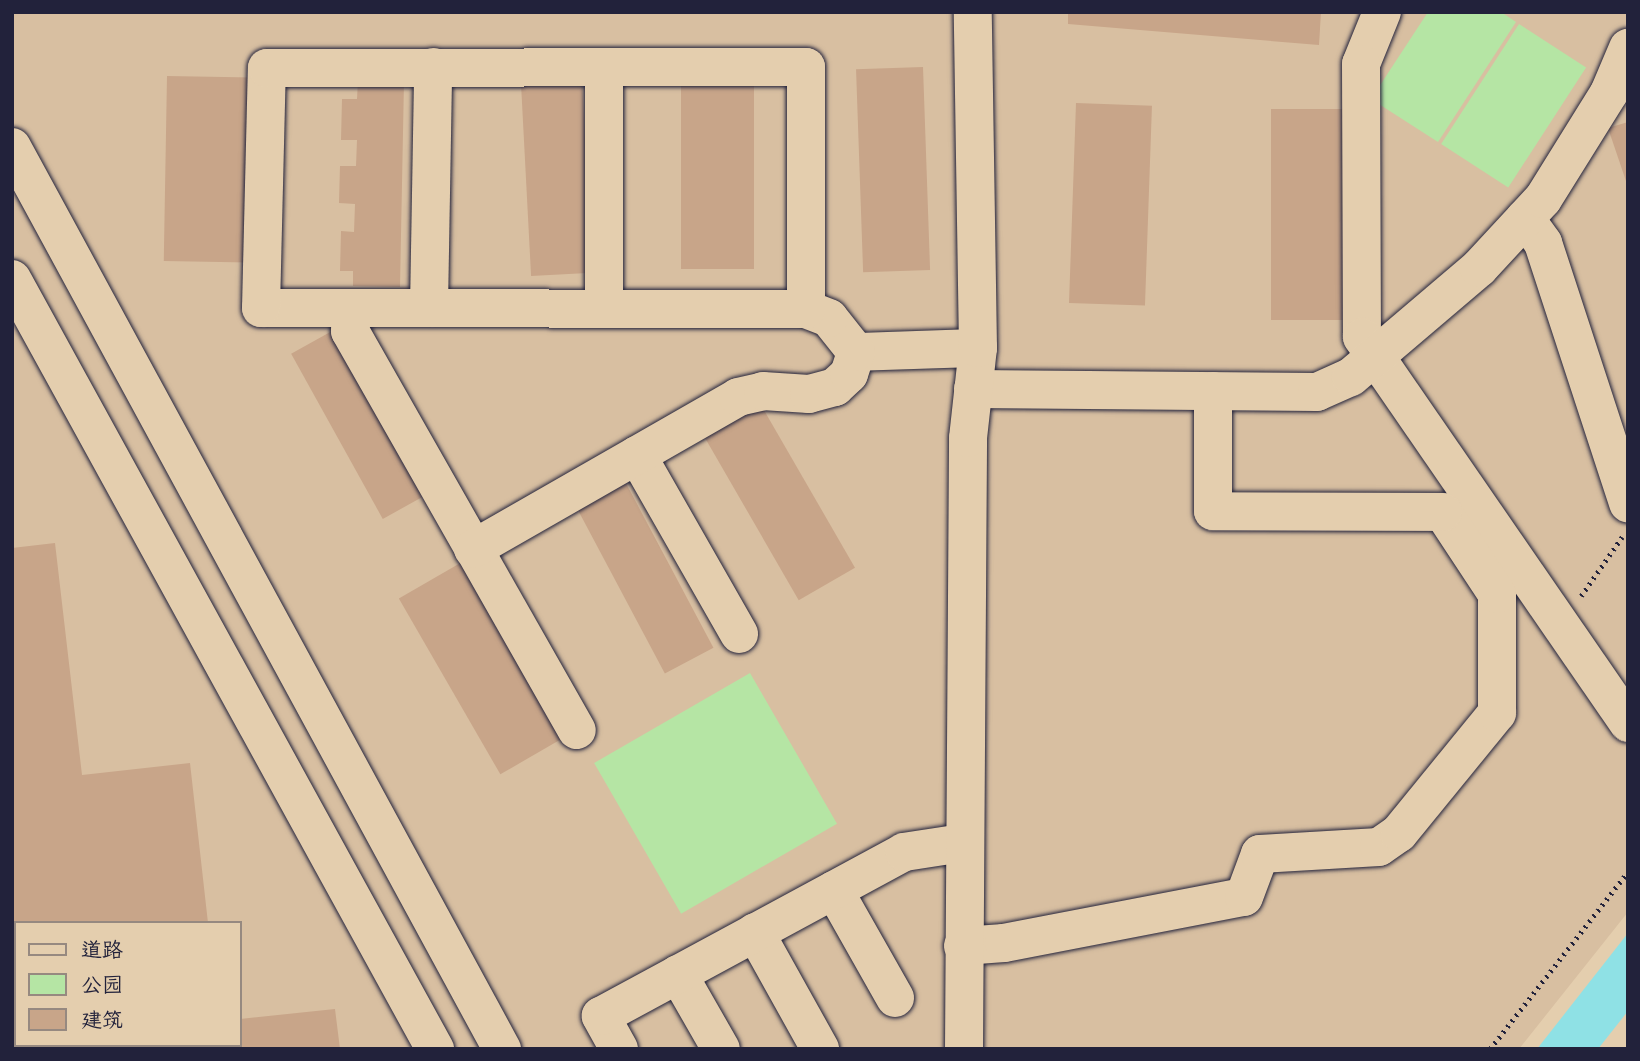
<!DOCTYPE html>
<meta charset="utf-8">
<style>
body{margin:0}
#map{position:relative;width:1640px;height:1061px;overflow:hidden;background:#e4ceae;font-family:Sriracha,"LXGW WenKai TC",sans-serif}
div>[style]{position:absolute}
.built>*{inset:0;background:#d8bfa1}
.green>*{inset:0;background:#b5e5a4;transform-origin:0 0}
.water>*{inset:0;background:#8fe1e5}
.building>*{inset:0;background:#c8a589;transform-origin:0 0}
.path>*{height:4.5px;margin-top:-2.25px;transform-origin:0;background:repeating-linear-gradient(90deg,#22223b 0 2px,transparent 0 7px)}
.roads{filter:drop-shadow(0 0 2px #22223b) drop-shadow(0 0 2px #22223b)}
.minor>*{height:38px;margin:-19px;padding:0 19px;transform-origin:19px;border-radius:19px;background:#e4ceae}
span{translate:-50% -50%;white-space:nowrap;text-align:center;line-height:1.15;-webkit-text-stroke:5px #e4ceae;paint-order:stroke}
.frame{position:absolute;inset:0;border:14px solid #22223b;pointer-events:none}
.legend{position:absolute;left:14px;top:921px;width:228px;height:126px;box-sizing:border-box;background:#e4ceae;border:2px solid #968980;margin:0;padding:9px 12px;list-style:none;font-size:21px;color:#22223b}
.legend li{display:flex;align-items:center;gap:14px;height:35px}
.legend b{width:35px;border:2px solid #968980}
</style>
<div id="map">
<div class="built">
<i style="clip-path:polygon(evenodd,12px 12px,1628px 12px,1628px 912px,1519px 1049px,12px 1049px,12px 12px,16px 923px,240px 923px,240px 1045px,16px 1045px,16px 923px)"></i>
</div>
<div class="green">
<i style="clip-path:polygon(1428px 12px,1501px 12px,1516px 22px,1438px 142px,1371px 99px)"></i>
<i style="left:1519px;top:24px;width:80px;height:143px;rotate:33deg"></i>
<i style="left:750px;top:673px;width:174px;height:180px;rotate:60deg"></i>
</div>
<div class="water">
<i style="clip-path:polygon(1628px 933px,1628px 1011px,1598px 1049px,1537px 1049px)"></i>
</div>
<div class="building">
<i style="clip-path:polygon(1068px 12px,1321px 12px,1319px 45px,1068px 24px)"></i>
<i style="left:923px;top:67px;width:203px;height:67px;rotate:88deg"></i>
<i style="left:681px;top:73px;width:73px;height:196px"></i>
<i style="left:167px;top:76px;width:85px;height:185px;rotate:1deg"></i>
<i style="clip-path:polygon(358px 80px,404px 81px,400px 287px,353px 286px,353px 271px,340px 271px,341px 231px,354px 232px,355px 204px,339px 203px,340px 166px,356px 166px,357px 140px,341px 140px,342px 99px,357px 99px)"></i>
<i style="left:582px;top:82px;width:191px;height:61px;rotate:87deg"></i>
<i style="left:1076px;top:103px;width:76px;height:200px;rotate:2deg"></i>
<i style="left:1271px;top:109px;width:80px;height:211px"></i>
<i style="clip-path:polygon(1628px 122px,1628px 184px,1627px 184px,1608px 128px)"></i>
<i style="left:341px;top:326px;width:189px;height:57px;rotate:61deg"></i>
<i style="left:757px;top:398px;width:196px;height:65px;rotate:60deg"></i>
<i style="left:620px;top:472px;width:199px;height:55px;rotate:62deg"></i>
<i style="clip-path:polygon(55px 543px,82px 775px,190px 763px,208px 923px,16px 923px,16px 1045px,240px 1045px,240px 1019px,335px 1009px,340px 1049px,12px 1049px,12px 548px)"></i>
<i style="left:469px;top:558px;width:203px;height:81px;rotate:60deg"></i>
</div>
<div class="path">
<i style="left:1581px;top:596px;width:72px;rotate:-55.2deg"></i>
<i style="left:1490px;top:1049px;width:224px;rotate:-52.1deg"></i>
</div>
<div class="roads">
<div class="minor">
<i style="left:1382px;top:12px;width:56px;rotate:112deg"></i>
<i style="left:1361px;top:64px;width:273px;rotate:89.8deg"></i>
<i style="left:1362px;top:337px;width:469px;rotate:55.4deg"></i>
<i style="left:12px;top:147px;width:1027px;rotate:61.49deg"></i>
<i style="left:1525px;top:218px;width:31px;rotate:54deg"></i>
<i style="left:1543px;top:243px;width:274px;rotate:71.9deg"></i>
<i style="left:12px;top:279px;width:879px;rotate:61.22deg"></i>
<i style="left:352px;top:308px;width:23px;rotate:95deg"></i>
<i style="left:350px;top:331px;width:459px;rotate:60.4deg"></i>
<i style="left:429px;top:308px;width:241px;rotate:-89deg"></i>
<i style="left:604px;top:309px;width:242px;rotate:-90deg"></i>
<i style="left:856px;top:352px;width:122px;rotate:-1.9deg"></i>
<i style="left:973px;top:389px;width:344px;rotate:0.5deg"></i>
<i style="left:1317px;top:392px;width:37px;rotate:-24deg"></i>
<i style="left:1351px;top:377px;width:168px;rotate:-40.4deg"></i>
<i style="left:1479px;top:268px;width:94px;rotate:-47.2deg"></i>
<i style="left:1543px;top:199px;width:125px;rotate:-58.1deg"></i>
<i style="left:1609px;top:93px;width:49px;rotate:-67.1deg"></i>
<i style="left:637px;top:455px;width:206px;rotate:60.3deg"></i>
<i style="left:473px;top:549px;width:305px;rotate:-29.8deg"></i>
<i style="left:738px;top:397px;width:26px;rotate:-13deg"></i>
<i style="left:763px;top:391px;width:46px;rotate:3.7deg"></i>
<i style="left:809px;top:394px;width:27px;rotate:-15deg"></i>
<i style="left:835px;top:387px;width:19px;rotate:-43deg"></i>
<i style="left:849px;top:374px;width:23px;rotate:-72deg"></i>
<i style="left:856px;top:352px;width:43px;rotate:-128.5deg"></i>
<i style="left:829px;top:318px;width:25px;rotate:-159deg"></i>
<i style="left:806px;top:309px;width:545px;rotate:-179.89deg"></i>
<i style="left:261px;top:308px;width:240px;rotate:-88.6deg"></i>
<i style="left:267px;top:68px;width:539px;rotate:-0.11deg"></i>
<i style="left:806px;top:67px;width:242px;rotate:90deg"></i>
<i style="left:834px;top:890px;width:124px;rotate:60.5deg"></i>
<i style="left:755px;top:932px;width:134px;rotate:60.9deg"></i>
<i style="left:963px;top:946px;width:41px;rotate:-4.2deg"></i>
<i style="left:1004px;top:943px;width:244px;rotate:-10.9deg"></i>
<i style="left:1244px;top:897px;width:46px;rotate:-69.6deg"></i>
<i style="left:1260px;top:854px;width:119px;rotate:-3.4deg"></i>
<i style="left:1379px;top:847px;width:24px;rotate:-35deg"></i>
<i style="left:1399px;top:833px;width:155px;rotate:-50.8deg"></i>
<i style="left:1497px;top:713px;width:119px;rotate:-90deg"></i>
<i style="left:1497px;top:594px;width:98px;rotate:-123.4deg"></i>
<i style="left:1443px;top:512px;width:230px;rotate:-179.8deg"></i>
<i style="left:1213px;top:511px;width:120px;rotate:-90deg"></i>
<i style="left:678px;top:974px;width:86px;rotate:60.2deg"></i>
<i style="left:619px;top:1049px;width:38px;rotate:-119deg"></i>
<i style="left:601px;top:1016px;width:345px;rotate:-28.4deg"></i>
<i style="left:904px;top:852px;width:60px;rotate:-8.7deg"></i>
<i style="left:964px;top:1049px;width:611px;rotate:-89.62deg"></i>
<i style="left:968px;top:438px;width:91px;rotate:-83.7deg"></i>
<i style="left:978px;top:348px;width:336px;rotate:-90.9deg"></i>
</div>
</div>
<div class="frame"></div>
<ul class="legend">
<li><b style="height:9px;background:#e4ceae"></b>道路</li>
<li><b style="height:19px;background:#b5e5a4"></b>公园</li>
<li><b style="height:19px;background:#c8a589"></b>建筑</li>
</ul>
</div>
